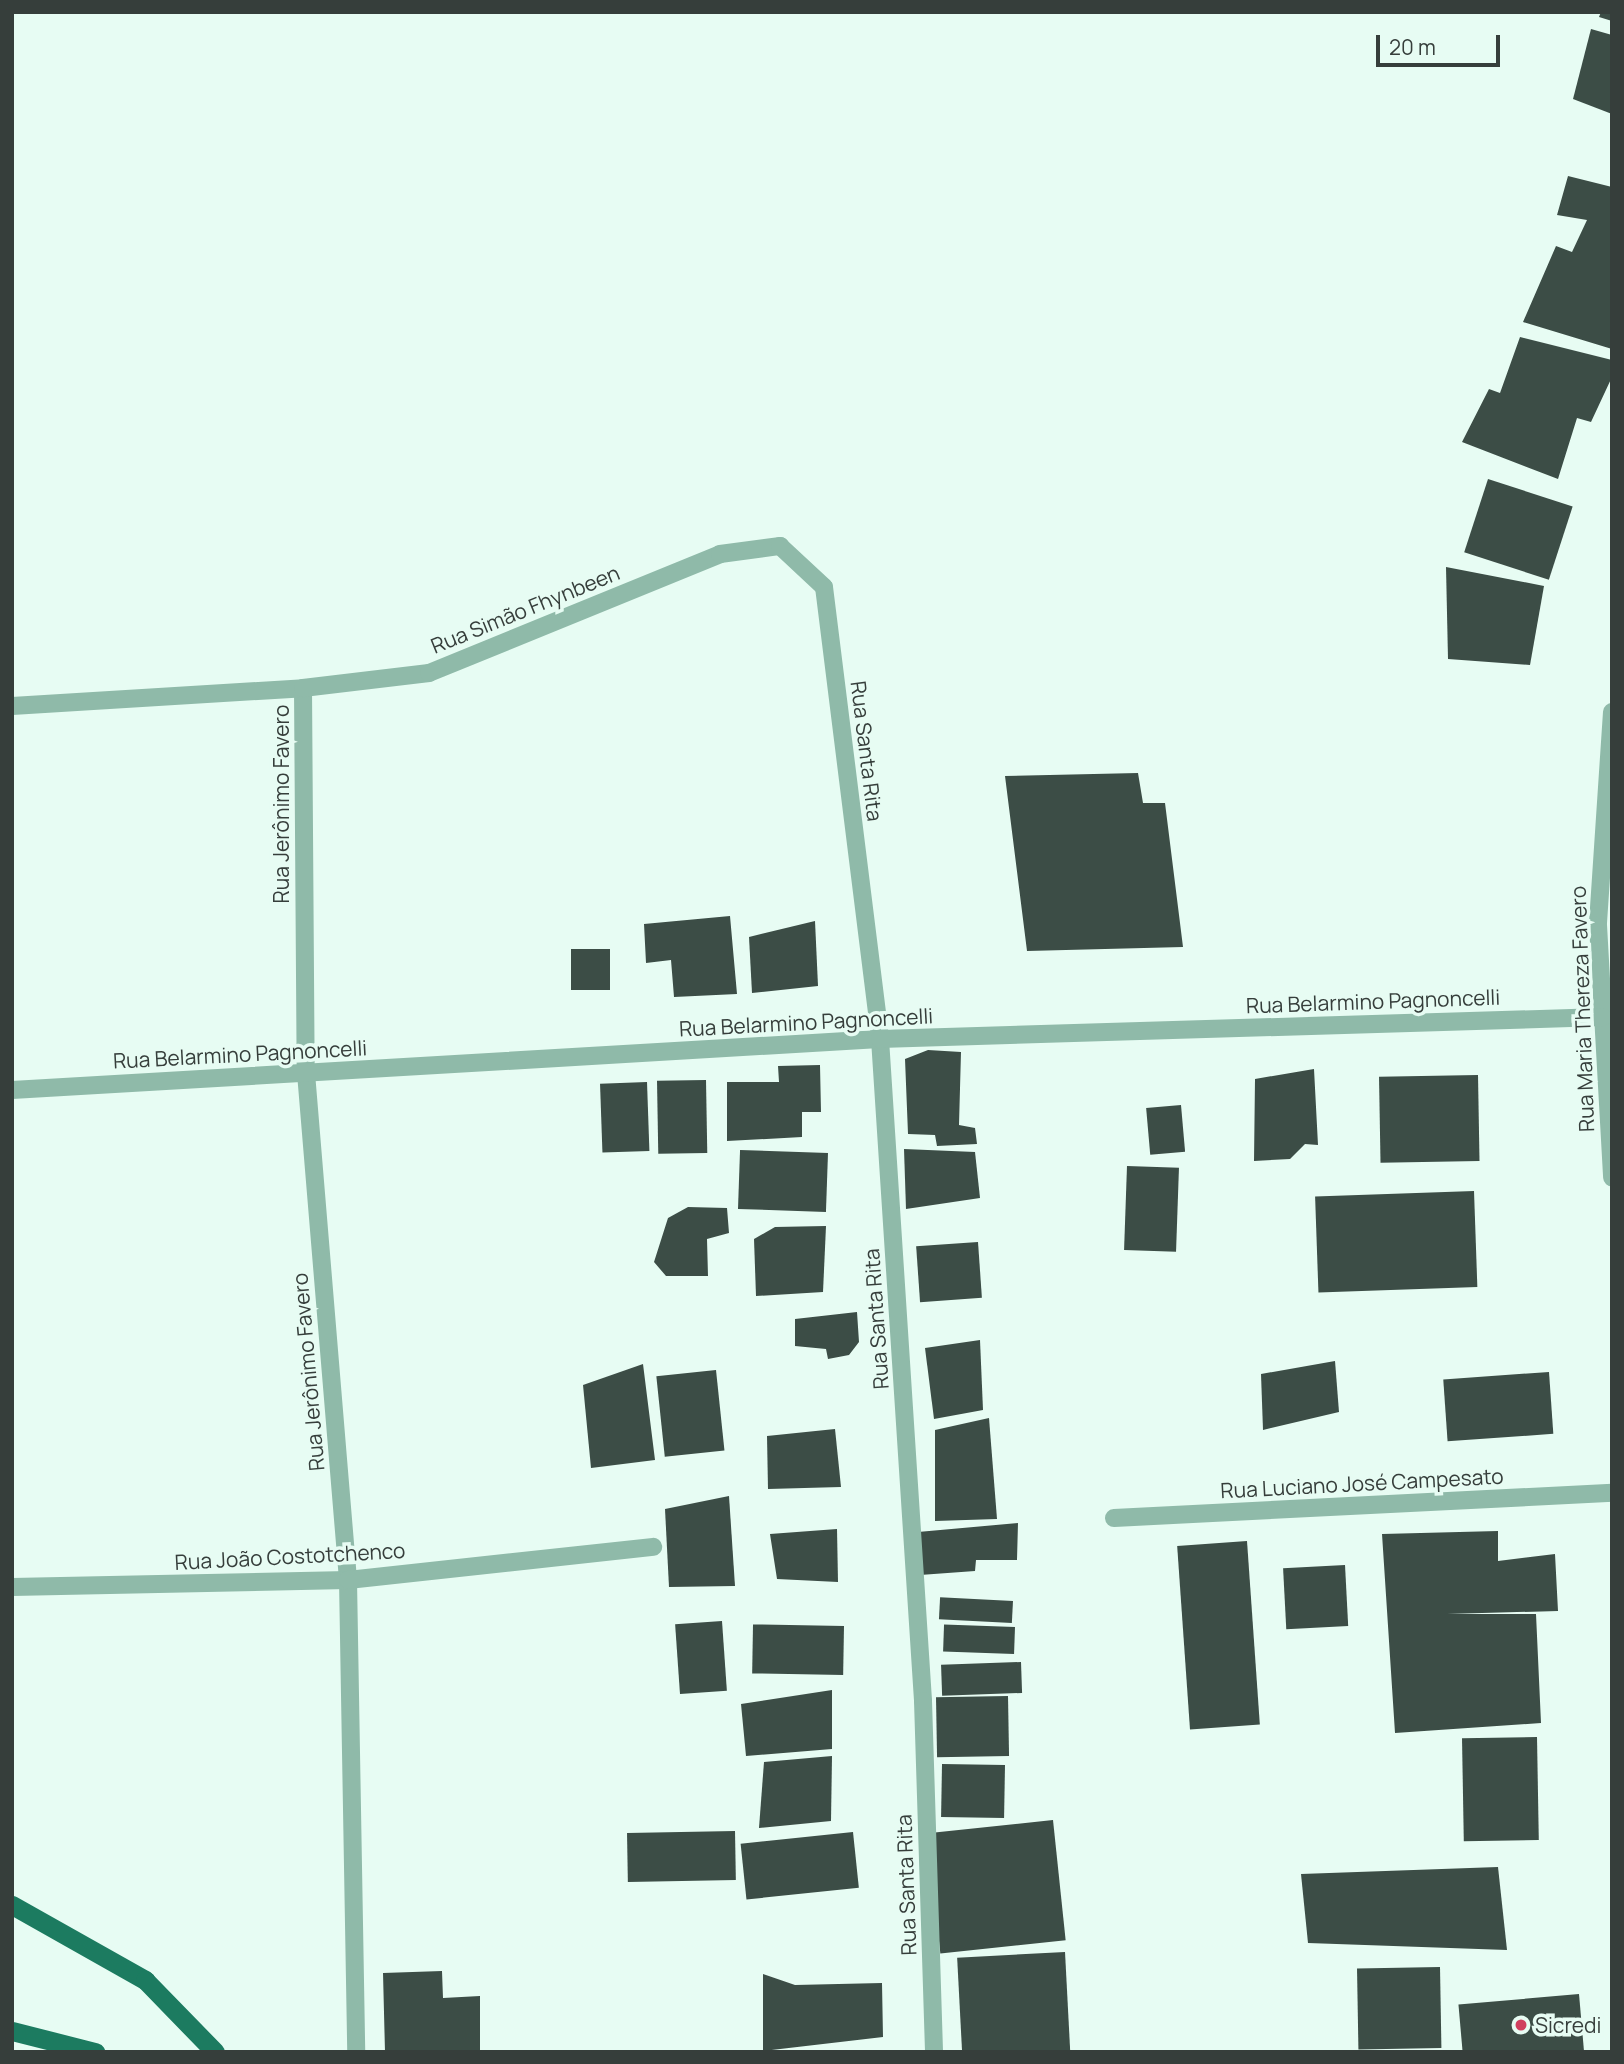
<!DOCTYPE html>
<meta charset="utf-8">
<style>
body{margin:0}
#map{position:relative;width:1624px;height:2064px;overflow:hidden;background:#e7fcf3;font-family:Manrope,sans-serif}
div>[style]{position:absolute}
.building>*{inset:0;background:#3c4d46;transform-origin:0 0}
.minor>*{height:18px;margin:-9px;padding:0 9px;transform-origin:9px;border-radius:9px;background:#8fbaa9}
.trunk>*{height:19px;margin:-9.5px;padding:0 9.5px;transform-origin:9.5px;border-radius:9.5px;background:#1c7b60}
.dots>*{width:19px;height:19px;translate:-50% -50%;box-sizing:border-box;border:4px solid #e7fcf3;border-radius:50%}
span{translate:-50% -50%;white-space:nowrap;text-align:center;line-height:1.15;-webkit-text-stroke:7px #e7fcf3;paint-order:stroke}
.street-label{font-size:21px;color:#363e3b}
.poi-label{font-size:21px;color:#363e3b}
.left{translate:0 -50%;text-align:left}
.frame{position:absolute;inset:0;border:14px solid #363e3b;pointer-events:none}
.scale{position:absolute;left:1376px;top:35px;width:124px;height:32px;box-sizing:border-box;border:4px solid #363e3b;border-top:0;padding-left:9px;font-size:21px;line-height:24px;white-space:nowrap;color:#363e3b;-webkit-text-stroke:5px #e7fcf3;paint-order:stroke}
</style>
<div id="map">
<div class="building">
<i style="clip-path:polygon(1601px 12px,1612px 12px,1612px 21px,1599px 17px)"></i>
<i style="clip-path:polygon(1591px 29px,1612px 35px,1612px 114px,1573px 99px)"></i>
<i style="clip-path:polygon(1568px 176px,1612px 187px,1612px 349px,1523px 322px,1556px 246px,1572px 252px,1587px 220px,1557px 215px)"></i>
<i style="clip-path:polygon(1520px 337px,1612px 360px,1612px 377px,1591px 422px,1577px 418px,1558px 479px,1462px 442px,1489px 389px,1500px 393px)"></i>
<i style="left:1488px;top:479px;width:89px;height:77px;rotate:18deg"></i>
<i style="clip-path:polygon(1446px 567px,1544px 586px,1530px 665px,1448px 659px)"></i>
<i style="clip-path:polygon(1138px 773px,1143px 803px,1165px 803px,1183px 947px,1027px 951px,1005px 776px)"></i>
<i style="clip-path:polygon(730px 916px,737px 994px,674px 997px,671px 960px,646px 963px,644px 924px)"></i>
<i style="clip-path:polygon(815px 921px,818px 986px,752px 993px,749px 937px)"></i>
<i style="left:571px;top:949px;width:39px;height:41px"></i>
<i style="clip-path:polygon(928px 1050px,961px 1052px,959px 1125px,975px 1128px,977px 1144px,937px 1146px,935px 1135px,908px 1134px,905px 1059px)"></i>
<i style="clip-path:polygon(820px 1065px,821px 1112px,802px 1112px,802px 1137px,727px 1141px,727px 1082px,779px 1082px,778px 1066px)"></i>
<i style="clip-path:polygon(1314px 1069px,1318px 1145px,1305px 1144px,1290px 1159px,1254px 1161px,1255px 1079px)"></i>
<i style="left:1478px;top:1075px;width:86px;height:99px;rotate:89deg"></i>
<i style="left:706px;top:1080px;width:73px;height:49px;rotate:89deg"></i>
<i style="left:647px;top:1082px;width:69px;height:47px;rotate:88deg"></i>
<i style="left:1181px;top:1105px;width:47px;height:35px;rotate:85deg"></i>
<i style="clip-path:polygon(904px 1149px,975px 1152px,980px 1198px,906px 1209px)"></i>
<i style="left:828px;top:1153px;width:59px;height:88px;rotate:92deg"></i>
<i style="left:1127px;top:1166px;width:52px;height:84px;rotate:2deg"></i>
<i style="left:1474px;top:1191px;width:96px;height:159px;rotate:88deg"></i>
<i style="clip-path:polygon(688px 1207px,727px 1208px,729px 1233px,707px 1239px,708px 1276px,666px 1276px,654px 1262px,668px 1218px)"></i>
<i style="clip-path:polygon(826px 1226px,823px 1292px,756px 1296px,754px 1239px,775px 1227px)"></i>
<i style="left:978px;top:1242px;width:56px;height:62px;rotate:86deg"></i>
<i style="clip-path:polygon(857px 1312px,859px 1342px,849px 1355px,828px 1359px,826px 1349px,795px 1346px,795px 1319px)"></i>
<i style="clip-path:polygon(980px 1340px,983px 1410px,934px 1419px,925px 1348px)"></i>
<i style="clip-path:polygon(1335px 1361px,1339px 1412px,1263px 1430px,1261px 1374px)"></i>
<i style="clip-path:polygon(643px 1364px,655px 1460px,591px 1468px,583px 1385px)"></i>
<i style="left:716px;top:1370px;width:81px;height:60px;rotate:84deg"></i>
<i style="left:1549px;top:1372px;width:62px;height:106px;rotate:86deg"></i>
<i style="clip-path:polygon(989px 1418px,997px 1519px,935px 1521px,935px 1430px)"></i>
<i style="clip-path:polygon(835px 1429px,841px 1487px,768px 1489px,767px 1436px)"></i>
<i style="clip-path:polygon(729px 1496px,735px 1586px,669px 1587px,665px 1509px)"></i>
<i style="clip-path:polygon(1018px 1523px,1017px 1560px,976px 1560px,975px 1571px,920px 1575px,918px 1532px)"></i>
<i style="clip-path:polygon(837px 1529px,838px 1582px,777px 1579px,770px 1534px)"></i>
<i style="clip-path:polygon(1498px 1531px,1498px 1561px,1555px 1554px,1558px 1611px,1447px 1614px,1536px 1614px,1541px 1723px,1395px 1733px,1382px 1534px)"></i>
<i style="left:1247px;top:1541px;width:184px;height:70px;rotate:86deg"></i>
<i style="left:1345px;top:1565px;width:61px;height:62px;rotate:87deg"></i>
<i style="left:1013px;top:1601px;width:22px;height:73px;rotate:93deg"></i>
<i style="left:722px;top:1621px;width:70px;height:47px;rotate:86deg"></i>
<i style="left:844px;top:1626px;width:49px;height:91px;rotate:91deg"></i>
<i style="left:1015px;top:1627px;width:27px;height:71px;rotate:92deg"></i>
<i style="left:1021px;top:1662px;width:31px;height:80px;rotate:88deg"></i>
<i style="clip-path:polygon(832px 1690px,832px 1749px,746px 1756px,741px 1704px)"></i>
<i style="left:1008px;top:1696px;width:60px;height:72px;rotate:89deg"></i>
<i style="left:1537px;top:1737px;width:103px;height:75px;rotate:89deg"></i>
<i style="clip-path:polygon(832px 1756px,831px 1821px,759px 1828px,764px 1762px)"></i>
<i style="left:1005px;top:1765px;width:53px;height:63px;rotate:91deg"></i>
<i style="left:1053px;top:1820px;width:121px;height:126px;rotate:84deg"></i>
<i style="left:735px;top:1831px;width:49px;height:108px;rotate:89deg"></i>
<i style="left:853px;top:1832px;width:56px;height:113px;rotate:84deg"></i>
<i style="clip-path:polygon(1498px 1867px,1507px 1950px,1308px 1943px,1301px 1874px)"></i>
<i style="left:1065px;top:1952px;width:100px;height:108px;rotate:87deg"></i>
<i style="left:1440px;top:1967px;width:81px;height:83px;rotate:89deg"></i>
<i style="clip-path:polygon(442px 1971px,443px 1998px,480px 1996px,480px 2052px,385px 2052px,383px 1973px)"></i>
<i style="clip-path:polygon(763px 1974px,795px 1985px,882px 1983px,883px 2037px,763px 2051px)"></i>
<i style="left:1579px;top:1994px;width:58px;height:121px;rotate:85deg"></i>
</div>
<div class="minor">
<i style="left:303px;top:688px;width:385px;rotate:89.6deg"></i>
<i style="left:306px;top:1073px;width:509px;rotate:85.26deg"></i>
<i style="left:348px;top:1580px;width:472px;rotate:89deg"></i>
<i style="left:12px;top:706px;width:292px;rotate:-3.5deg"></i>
<i style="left:303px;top:688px;width:127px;rotate:-6.8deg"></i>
<i style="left:429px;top:673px;width:314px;rotate:-22.2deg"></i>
<i style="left:720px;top:554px;width:61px;rotate:-7.6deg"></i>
<i style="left:780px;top:546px;width:60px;rotate:43deg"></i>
<i style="left:824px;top:587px;width:455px;rotate:82.9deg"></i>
<i style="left:880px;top:1039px;width:663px;rotate:86.28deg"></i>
<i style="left:923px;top:1701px;width:351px;rotate:88.2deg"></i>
<i style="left:1612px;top:712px;width:213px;rotate:93.8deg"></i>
<i style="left:1598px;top:925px;width:253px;rotate:86.8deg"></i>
<i style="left:12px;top:1090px;width:869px;rotate:-3.36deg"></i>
<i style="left:880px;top:1039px;width:723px;rotate:-1.74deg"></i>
<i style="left:1114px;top:1518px;width:499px;rotate:-2.9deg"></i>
<i style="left:12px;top:1587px;width:336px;rotate:-1.2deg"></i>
<i style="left:348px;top:1580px;width:307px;rotate:-6.2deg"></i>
</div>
<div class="trunk">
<i style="left:12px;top:1905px;width:153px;rotate:29.4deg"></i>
<i style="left:145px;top:1980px;width:100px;rotate:45.8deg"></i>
<i style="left:12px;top:2031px;width:86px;rotate:14.2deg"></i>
</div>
<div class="dots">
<i style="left:1521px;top:2025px;background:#d0405f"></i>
</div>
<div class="street-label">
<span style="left:525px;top:609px;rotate:-22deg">Rua Simão Fhynbeen</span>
<span style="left:867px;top:751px;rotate:83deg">Rua Santa Rita</span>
<span style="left:281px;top:804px;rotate:-90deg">Rua Jerônimo Favero</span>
<span style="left:1373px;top:1001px;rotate:-2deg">Rua Belarmino Pagnoncelli</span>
<span style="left:1582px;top:1009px;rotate:-92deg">Rua Maria Thereza Favero</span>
<span style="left:806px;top:1022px;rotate:-3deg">Rua Belarmino Pagnoncelli</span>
<span style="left:240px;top:1054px;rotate:-3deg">Rua Belarmino Pagnoncelli</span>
<span style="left:876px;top:1319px;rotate:-94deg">Rua Santa Rita</span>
<span style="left:308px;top:1372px;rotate:-95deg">Rua Jerônimo Favero</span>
<span style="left:1362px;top:1483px;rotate:-3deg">Rua Luciano José Campesato</span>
<span style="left:290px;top:1556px;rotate:-3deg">Rua João Costotchenco</span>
<span style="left:906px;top:1885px;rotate:-92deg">Rua Santa Rita</span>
</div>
<div class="poi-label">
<span class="left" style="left:1535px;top:2025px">Sicredi</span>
</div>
<div class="frame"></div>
<div class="scale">20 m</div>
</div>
